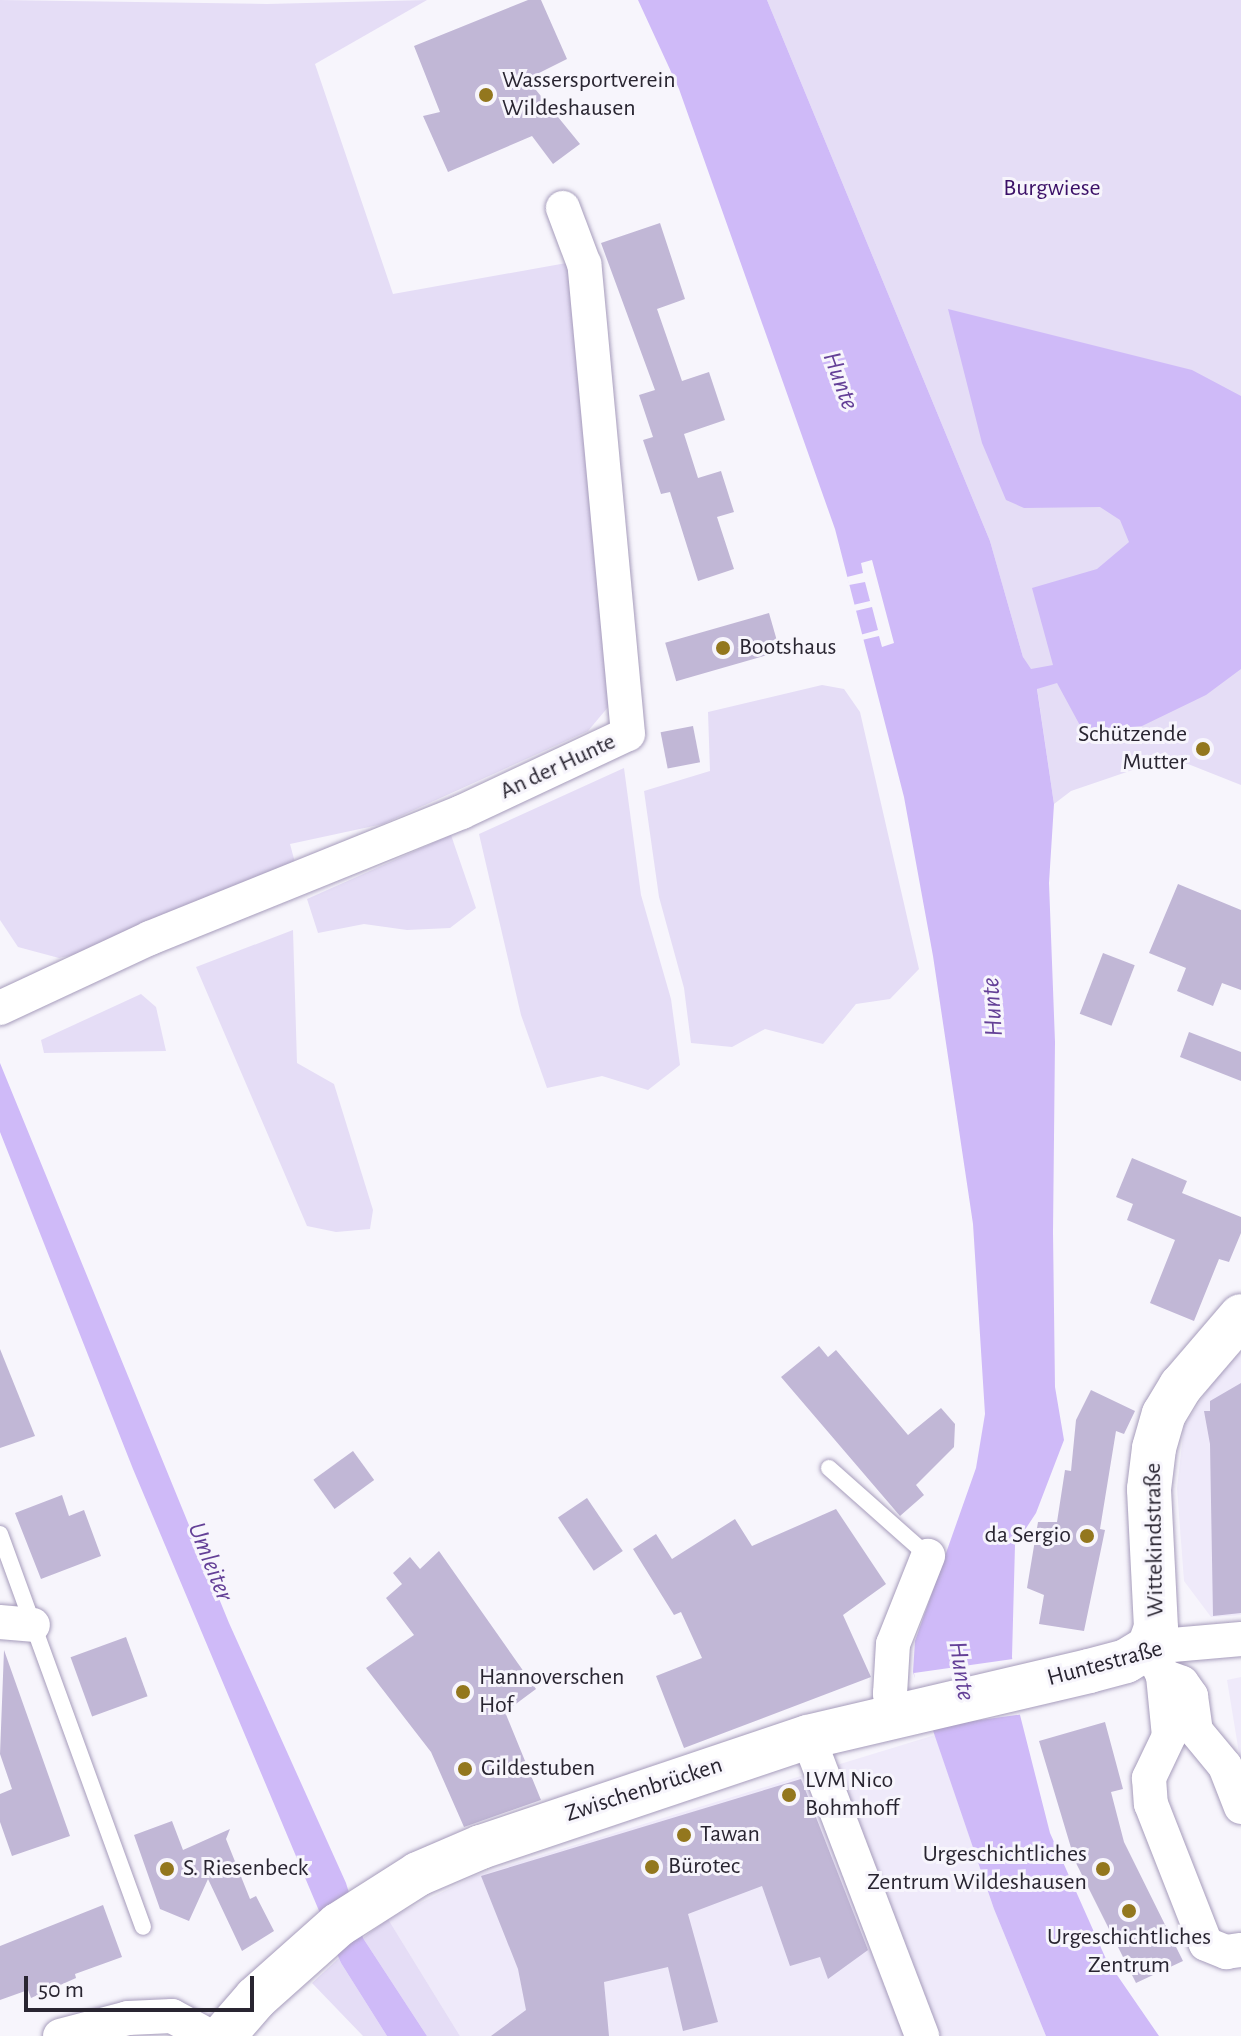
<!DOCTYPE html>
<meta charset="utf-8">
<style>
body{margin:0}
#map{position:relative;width:1241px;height:2036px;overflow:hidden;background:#f7f5fc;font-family:"Alegreya Sans",sans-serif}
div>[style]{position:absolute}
.built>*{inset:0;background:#efeafa}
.green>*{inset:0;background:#e5ddf6}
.water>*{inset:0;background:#cfbaf8}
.pier>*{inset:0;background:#f7f5fc;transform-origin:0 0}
.building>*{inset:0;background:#c1b7d6;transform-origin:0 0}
.roads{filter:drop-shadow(0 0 2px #a69cbb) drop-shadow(0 0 2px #a69cbb)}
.lane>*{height:16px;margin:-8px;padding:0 8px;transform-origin:8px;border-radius:8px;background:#fff}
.street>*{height:34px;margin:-17px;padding:0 17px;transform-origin:17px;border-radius:17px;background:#fff}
.secondary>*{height:44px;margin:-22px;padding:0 22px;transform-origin:22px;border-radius:22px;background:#fff}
.dots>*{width:22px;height:22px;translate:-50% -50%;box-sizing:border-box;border:4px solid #f7f5fc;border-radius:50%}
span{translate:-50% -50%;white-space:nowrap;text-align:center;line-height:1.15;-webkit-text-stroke:6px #f7f5fc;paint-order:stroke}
.poi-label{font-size:24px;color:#292531}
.left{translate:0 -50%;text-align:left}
.right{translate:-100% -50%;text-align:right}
.park-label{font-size:24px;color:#3b1067}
.street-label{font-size:24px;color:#292531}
.water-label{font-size:26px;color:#644097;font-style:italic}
.scale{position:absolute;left:24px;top:1976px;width:230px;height:36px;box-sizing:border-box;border:4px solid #292531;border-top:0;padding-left:10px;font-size:24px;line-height:28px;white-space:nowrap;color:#292531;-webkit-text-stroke:6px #f7f5fc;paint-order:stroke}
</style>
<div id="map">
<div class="built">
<i style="clip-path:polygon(1241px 1351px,1241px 1615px,1211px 1617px,1184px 1581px,1177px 1488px,1184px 1426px,1218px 1374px)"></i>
<i style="clip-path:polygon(1241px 1677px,1241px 1765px,1227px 1680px)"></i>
<i style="clip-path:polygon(935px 1735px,994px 1909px,1046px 2036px,460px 2036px,388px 1919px,477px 1875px)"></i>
</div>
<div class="green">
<i style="clip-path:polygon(0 0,267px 4px,427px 0,315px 64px,393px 294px,572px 262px,614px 700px,588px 731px,383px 824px,290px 844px,297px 870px,102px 949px,59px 958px,18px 947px,0 920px)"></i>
<i style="clip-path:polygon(767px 0,1241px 0,1241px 785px,1188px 764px,1156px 762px,1071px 791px,1054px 804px,1037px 688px,1023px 657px,990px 541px)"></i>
<i style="clip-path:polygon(822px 685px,844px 689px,860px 712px,919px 969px,890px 999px,856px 1004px,823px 1044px,765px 1029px,732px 1047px,691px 1043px,684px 988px,659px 897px,644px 791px,710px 771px,708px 712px)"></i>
<i style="clip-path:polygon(624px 768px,641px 895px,671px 999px,680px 1065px,648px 1090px,602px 1076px,547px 1088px,521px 1015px,479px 834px)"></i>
<i style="clip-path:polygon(451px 835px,476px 908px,450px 928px,407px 930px,364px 924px,318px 933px,307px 899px)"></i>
<i style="clip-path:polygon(293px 930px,297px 1063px,334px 1084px,373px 1210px,370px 1229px,336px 1232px,307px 1226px,196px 967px)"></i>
<i style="clip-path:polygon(141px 994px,156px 1007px,166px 1051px,44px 1053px,41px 1040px)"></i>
<i style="clip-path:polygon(388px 1919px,460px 2036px,427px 2036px,363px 1938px)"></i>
<i style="clip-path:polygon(339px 1958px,341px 1963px,387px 2036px,363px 2036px,312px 1983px)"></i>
</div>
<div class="water">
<i style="clip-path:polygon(638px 0,767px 0,990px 541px,1023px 657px,1031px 669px,1053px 665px,1032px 588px,1097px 569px,1129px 542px,1120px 520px,1100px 507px,1024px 508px,1006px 500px,982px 443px,948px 309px,1192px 370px,1241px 396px,1241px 669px,1206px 695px,1142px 726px,1083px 731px,1057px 683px,1037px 689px,1054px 804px,1049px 883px,1055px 1042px,1053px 1232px,1055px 1387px,1064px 1440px,1036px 1513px,1015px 1545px,1012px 1657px,1020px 1715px,1050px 1833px,1106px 1959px,1159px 2036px,1046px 2036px,994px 1909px,913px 1672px,915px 1641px,976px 1468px,985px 1414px,973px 1224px,933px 956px,904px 797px,835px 529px,679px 89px)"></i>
<i style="clip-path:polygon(0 1063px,229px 1623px,346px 1883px,363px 1938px,427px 2036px,387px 2036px,341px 1963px,133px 1469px,0 1132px)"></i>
</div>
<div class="pier">
<i style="clip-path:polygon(872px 560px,894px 643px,882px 647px,879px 636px,862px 640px,860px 635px,878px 630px,872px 607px,855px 611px,853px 605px,870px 601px,865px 582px,849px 585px,847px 577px,863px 573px,861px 563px)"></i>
<i style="left:1013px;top:1659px;width:56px;height:100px;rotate:82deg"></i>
</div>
<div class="building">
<i style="clip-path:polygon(528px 0,541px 0,567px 59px,527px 79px,580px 144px,553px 164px,532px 136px,448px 172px,423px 116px,440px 112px,414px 46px)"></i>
<i style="clip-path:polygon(660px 223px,685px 299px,657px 309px,682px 381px,709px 372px,725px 420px,684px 434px,698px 478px,721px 471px,734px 512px,717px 517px,734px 569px,698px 581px,670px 492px,661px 494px,643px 440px,653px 437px,639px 395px,655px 390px,601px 243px)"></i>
<i style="left:769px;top:613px;width:40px;height:108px;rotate:74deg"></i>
<i style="left:693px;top:726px;width:37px;height:33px;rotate:79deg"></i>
<i style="clip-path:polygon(1178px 884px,1241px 910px,1241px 990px,1222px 983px,1213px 1006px,1177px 991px,1186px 968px,1149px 953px)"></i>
<i style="left:1103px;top:953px;width:34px;height:65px;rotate:21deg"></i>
<i style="clip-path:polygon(1189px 1032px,1241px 1052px,1241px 1081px,1180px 1057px)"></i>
<i style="clip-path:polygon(1132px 1158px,1187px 1181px,1182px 1193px,1241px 1217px,1241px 1233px,1229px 1262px,1219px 1259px,1194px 1321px,1150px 1303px,1175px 1240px,1127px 1220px,1133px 1204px,1116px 1197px)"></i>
<i style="clip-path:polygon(819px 1346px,828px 1357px,836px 1350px,908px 1435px,941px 1408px,955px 1424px,954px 1447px,916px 1485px,924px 1495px,900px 1516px,781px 1377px)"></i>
<i style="clip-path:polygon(0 1349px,35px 1436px,0 1448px)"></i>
<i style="clip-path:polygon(1241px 1383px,1241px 1613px,1213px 1616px,1210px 1444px,1204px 1411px,1210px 1411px,1210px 1401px)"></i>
<i style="clip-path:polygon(1091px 1390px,1135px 1411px,1124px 1434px,1116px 1431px,1100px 1529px,1105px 1530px,1084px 1631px,1039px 1624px,1044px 1595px,1027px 1588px,1038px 1522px,1057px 1522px,1065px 1470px,1071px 1471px,1076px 1420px)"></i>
<i style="left:353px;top:1451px;width:36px;height:49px;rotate:54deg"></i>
<i style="clip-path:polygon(62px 1495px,69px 1516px,84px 1510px,101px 1556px,41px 1579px,15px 1513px)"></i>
<i style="left:587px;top:1498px;width:64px;height:35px;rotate:56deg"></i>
<i style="clip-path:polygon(836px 1509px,886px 1584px,843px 1615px,871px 1677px,684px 1748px,656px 1676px,702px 1658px,681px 1612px,674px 1615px,633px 1549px,656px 1534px,672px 1559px,735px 1519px,752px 1546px)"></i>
<i style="clip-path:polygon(439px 1551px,536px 1689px,505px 1712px,541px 1800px,464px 1827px,431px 1752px,366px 1668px,414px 1635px,386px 1598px,402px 1584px,393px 1573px,410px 1557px,420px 1569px)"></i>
<i style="left:126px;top:1637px;width:63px;height:59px;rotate:70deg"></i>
<i style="clip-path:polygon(4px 1650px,70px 1836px,12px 1856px,0 1822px,0 1794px,12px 1789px,0 1754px)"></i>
<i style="clip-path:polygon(1105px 1722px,1123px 1789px,1111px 1792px,1124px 1842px,1183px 1961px,1136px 1983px,1075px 1861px,1039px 1741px)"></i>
<i style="clip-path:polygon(801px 1779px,868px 1950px,828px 1979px,820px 1957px,790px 1966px,762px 1886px,688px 1914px,718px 2022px,683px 2031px,668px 1967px,604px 1982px,609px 2036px,491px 2036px,526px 2010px,518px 1969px,481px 1876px)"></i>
<i style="clip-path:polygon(172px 1821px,183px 1850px,230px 1829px,226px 1839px,250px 1899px,256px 1896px,274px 1931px,242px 1951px,208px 1879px,189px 1921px,160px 1909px,134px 1835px)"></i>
<i style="clip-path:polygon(103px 1905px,122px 1957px,75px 1974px,76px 1978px,31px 1998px,28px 1990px,0 2000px,0 1946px)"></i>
</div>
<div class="roads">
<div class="lane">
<i style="left:829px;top:1468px;width:132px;rotate:41.6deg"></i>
<i style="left:0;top:1534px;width:418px;rotate:70deg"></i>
</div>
<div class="street">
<i style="left:0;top:1008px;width:166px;rotate:-25deg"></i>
<i style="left:150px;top:938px;width:336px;rotate:-22deg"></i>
<i style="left:462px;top:812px;width:183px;rotate:-25.2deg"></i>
<i style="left:628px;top:734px;width:472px;rotate:-95.3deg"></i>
<i style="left:584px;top:264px;width:60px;rotate:-110.6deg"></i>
<i style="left:0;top:1622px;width:33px;rotate:5deg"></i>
<i style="left:1241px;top:1639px;width:92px;rotate:175deg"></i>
<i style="left:1149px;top:1647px;width:32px;rotate:64deg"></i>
<i style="left:1163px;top:1676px;width:60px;rotate:84.3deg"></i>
<i style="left:1169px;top:1736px;width:47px;rotate:115.5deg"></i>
<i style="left:1149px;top:1778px;width:26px;rotate:86deg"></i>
<i style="left:1151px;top:1804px;width:150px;rotate:68.6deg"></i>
<i style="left:1206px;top:1944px;width:22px;rotate:22deg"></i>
<i style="left:1226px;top:1952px;width:15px;rotate:-8deg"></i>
<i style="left:1163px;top:1676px;width:20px;rotate:20deg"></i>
<i style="left:1182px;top:1683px;width:16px;rotate:55deg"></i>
<i style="left:1191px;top:1696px;width:35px;rotate:82deg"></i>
<i style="left:1196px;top:1731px;width:45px;rotate:50.4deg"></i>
<i style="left:1225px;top:1766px;width:44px;rotate:68.7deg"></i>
<i style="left:895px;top:1714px;width:21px;rotate:-104deg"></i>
<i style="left:890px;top:1694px;width:50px;rotate:-86.6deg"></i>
<i style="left:893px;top:1644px;width:95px;rotate:-68.3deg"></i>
<i style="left:808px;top:1737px;width:320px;rotate:69.1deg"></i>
<i style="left:60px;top:2036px;width:70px;rotate:-14.8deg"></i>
<i style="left:128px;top:2018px;width:44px;rotate:-2.6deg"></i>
<i style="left:172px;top:2016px;width:42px;rotate:28.4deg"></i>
</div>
<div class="secondary">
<i style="left:223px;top:2036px;width:50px;rotate:-49deg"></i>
<i style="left:256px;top:1998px;width:110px;rotate:-41.7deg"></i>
<i style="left:338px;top:1925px;width:95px;rotate:-32.5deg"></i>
<i style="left:418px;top:1874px;width:69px;rotate:-23.2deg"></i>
<i style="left:481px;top:1847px;width:345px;rotate:-18.6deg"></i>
<i style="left:808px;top:1737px;width:289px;rotate:-13.2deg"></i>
<i style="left:1089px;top:1671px;width:38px;rotate:-15deg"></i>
<i style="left:1126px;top:1661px;width:27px;rotate:-31deg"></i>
<i style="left:1149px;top:1647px;width:20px;rotate:-70deg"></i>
<i style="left:1156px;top:1628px;width:139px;rotate:-92.9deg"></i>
<i style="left:1149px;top:1489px;width:41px;rotate:-83deg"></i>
<i style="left:1154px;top:1448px;width:35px;rotate:-74deg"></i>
<i style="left:1164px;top:1414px;width:33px;rotate:-59deg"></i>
<i style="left:1181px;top:1386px;width:92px;rotate:-49.4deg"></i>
</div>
</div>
<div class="dots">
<i style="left:486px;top:95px;background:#93771e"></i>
<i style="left:723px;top:648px;background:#93771e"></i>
<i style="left:1203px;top:749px;background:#93771e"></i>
<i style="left:1087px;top:1536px;background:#93771e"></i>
<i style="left:463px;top:1692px;background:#93771e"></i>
<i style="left:465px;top:1769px;background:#93771e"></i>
<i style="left:789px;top:1795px;background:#93771e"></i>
<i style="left:684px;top:1835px;background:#93771e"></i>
<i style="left:652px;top:1867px;background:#93771e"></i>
<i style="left:167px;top:1869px;background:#93771e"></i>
<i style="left:1103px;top:1869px;background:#93771e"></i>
<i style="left:1129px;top:1911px;background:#93771e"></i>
</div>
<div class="poi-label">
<span class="left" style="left:502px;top:95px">Wassersportverein<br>Wildeshausen</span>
<span class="left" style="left:739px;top:648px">Bootshaus</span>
<span class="right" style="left:1187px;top:749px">Schützende<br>Mutter</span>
<span class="right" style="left:1071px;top:1536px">da Sergio</span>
<span class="left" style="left:479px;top:1692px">Hannoverschen<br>Hof</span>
<span class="left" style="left:481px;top:1769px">Gildestuben</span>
<span class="left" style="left:805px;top:1795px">LVM Nico<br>Bohmhoff</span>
<span class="left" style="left:700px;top:1835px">Tawan</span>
<span class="right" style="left:1087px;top:1869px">Urgeschichtliches<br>Zentrum Wildeshausen</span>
<span class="left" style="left:668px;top:1867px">Bürotec</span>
<span class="left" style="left:183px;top:1869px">S. Riesenbeck</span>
<span style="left:1129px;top:1952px">Urgeschichtliches<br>Zentrum</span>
</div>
<div class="park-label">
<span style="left:1052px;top:189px">Burgwiese</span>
</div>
<div class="street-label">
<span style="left:558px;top:767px;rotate:-25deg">An der Hunte</span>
<span style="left:1155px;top:1540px;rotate:-91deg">Wittekindstraße</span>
<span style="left:1105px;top:1664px;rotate:-15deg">Huntestraße</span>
<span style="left:644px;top:1790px;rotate:-18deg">Zwischenbrücken</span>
</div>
<div class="water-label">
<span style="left:840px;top:381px;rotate:70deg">Hunte</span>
<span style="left:993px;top:1007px;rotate:-94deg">Hunte</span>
<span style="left:210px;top:1562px;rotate:68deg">Umleiter</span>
<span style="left:961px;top:1671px;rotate:81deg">Hunte</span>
</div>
<div class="scale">50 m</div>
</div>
